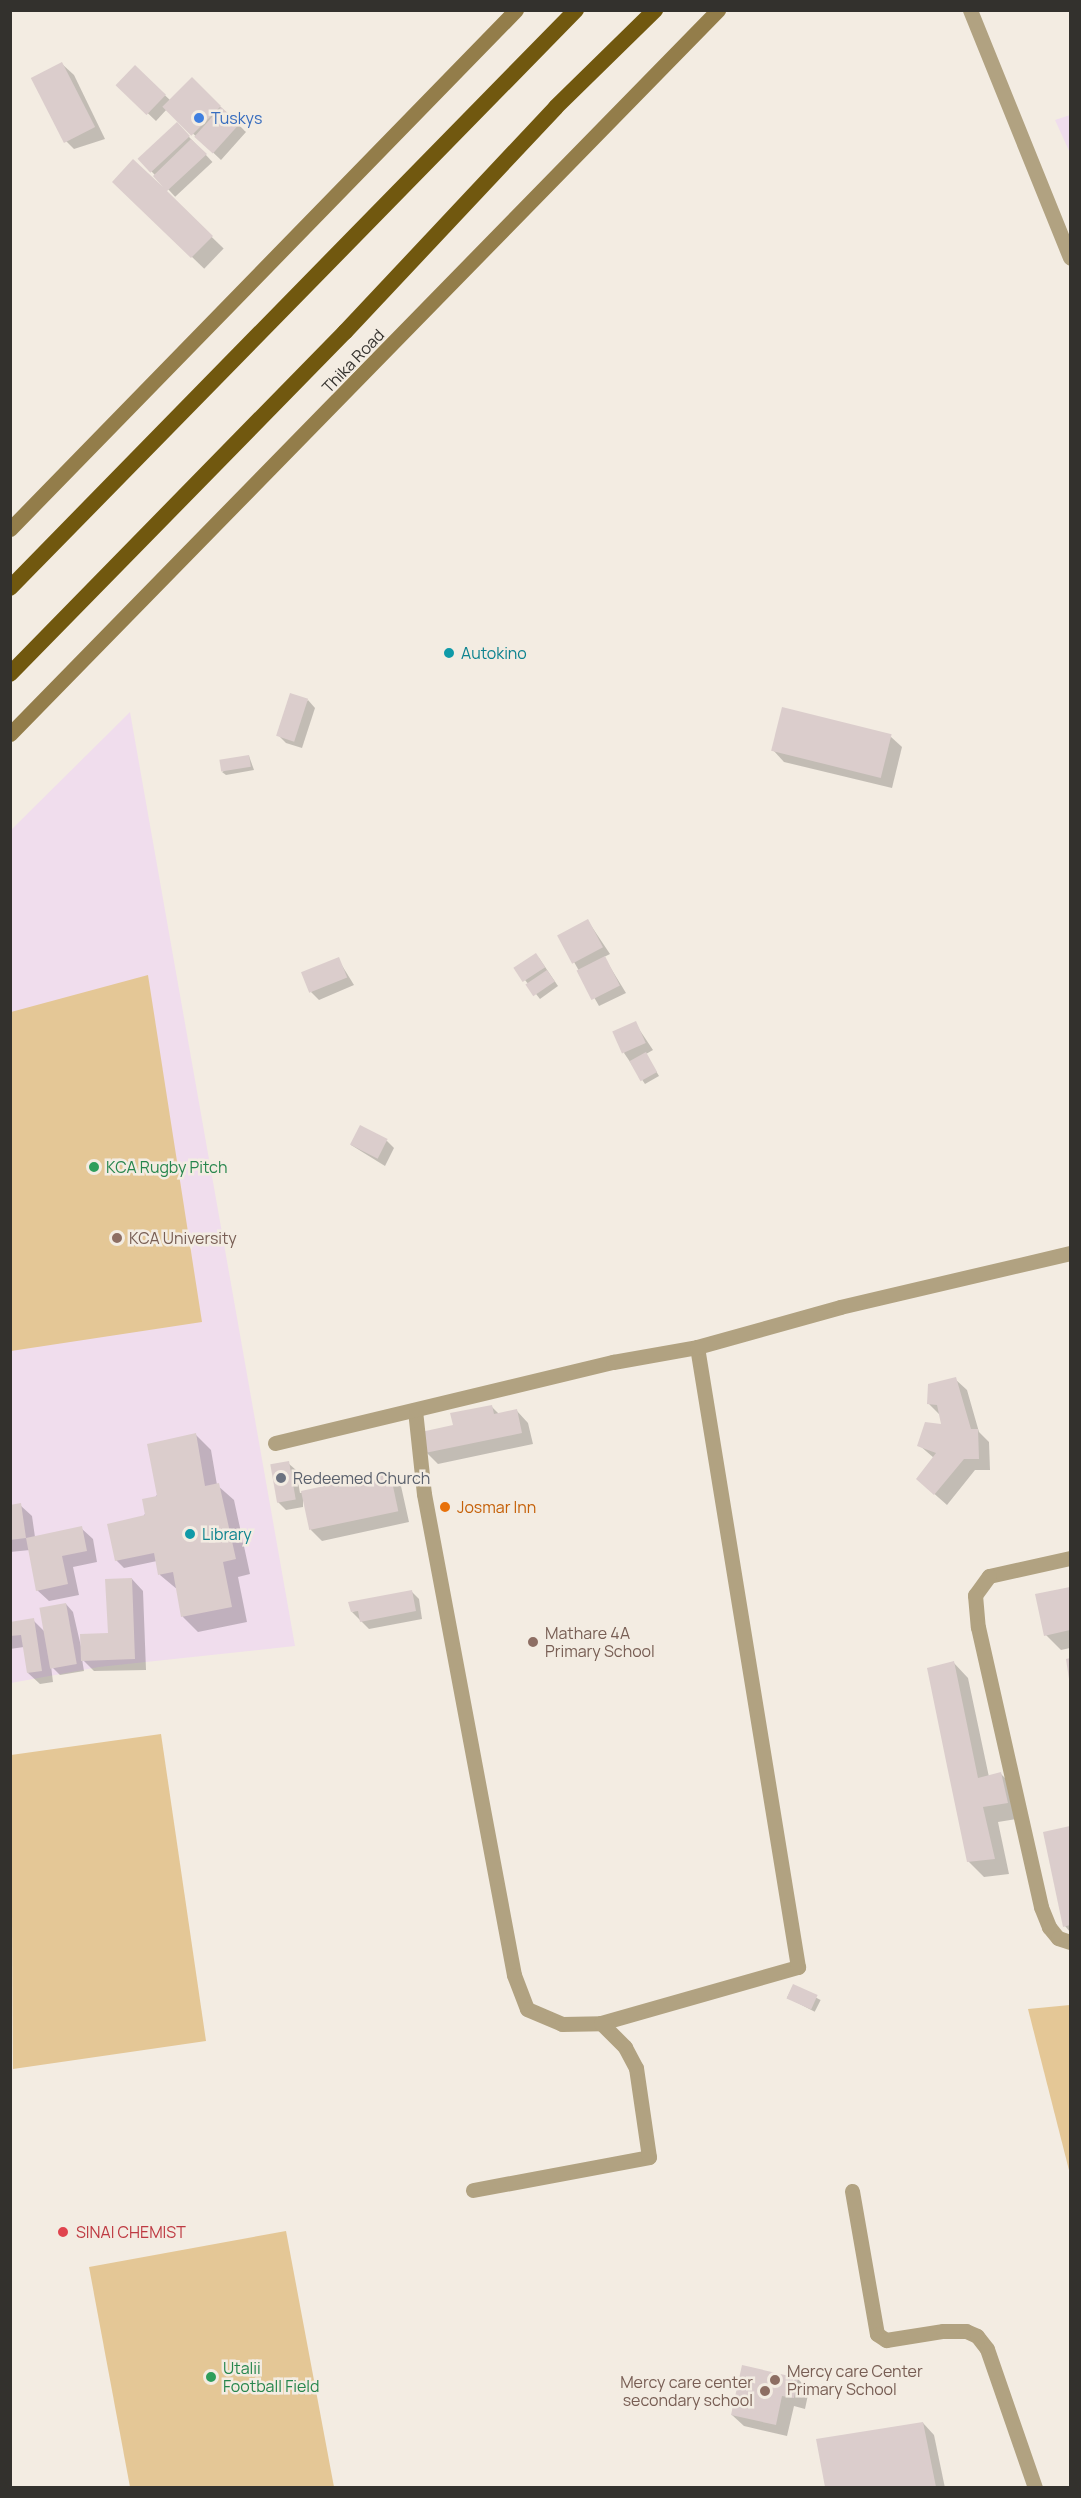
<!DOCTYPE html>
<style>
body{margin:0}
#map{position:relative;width:1081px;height:2498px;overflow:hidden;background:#f3ece2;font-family:Manrope,sans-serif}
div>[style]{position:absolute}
.education>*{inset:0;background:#f0dded}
.green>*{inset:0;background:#e4c796}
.shadow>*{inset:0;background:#0003;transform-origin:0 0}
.building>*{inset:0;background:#dbcdcc;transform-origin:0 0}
.minor>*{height:15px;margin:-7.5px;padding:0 7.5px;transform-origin:7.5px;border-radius:7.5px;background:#b1a281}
.secondary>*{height:15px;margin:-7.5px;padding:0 7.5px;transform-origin:7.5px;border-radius:7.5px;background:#937d4a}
.trunk>*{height:16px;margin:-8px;padding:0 8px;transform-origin:8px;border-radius:8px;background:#71580f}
.dots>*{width:16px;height:16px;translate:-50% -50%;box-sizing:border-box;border:3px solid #f3ece2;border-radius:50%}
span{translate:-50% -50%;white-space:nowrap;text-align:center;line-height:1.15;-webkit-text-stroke:5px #f3ece2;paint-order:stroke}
.shop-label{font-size:16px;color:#366cbe}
.left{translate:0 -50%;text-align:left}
.street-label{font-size:16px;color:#33312d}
.culture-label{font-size:16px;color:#0d838f}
.leisure-label{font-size:16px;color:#27864d}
.education-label{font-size:16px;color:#785e54}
.right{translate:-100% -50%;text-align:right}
.worship-label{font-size:16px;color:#5b616d}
.food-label{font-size:16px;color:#c56008}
.health-label{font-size:16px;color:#be3a42}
.frame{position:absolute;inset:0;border:12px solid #33312d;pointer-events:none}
</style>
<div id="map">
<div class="education">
<i style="clip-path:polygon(1070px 115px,1070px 153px,1055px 120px)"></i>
<i style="clip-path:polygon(130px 712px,295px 1646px,99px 1667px,11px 1683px,11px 830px)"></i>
</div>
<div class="green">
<i style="clip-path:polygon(148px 975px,202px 1322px,11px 1351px,11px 1012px)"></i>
<i style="clip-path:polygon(161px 1734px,206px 2041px,13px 2069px,11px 1755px)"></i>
<i style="clip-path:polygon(1070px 2005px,1070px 2174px,1028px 2009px)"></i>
<i style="clip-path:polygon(286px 2231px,334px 2487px,130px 2487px,89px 2267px)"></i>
</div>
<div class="shadow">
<i style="clip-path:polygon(62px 64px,74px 75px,105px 139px,74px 149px,63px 138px,33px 79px)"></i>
<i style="clip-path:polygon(135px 67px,171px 101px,192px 79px,246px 132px,221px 160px,167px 109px,156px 121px,118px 85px)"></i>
<i style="left:177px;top:124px;width:52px;height:51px;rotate:47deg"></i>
<i style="left:133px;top:161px;width:126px;height:28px;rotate:44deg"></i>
<i style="clip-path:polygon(308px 700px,315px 708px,302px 748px,286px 743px,278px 735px)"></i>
<i style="clip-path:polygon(890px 736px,902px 747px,892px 788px,784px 762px,773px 750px)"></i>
<i style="clip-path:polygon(249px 756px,254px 770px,226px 775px,222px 772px)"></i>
<i style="clip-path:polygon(588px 921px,610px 954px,604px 957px,626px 993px,599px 1006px,574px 962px)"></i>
<i style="clip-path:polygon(539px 958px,558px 986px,540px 999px,525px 980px)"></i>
<i style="clip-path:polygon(338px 959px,354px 985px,319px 1000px,311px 992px)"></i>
<i style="clip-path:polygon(635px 1023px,653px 1050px,646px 1054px,659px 1076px,645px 1084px,624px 1053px)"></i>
<i style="clip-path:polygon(387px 1141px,394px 1148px,385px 1166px,351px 1145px)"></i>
<i style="clip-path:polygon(955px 1379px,967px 1390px,979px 1432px,989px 1442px,990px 1470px,975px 1470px,947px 1505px,930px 1490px,934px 1458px,919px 1445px,943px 1426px,941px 1416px,929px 1404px)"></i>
<i style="clip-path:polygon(491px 1406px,500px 1415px,517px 1411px,528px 1423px,533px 1444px,438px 1464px,426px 1452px,455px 1427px)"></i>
<i style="clip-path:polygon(195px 1434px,211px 1450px,217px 1485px,234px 1500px,250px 1574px,238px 1577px,247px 1622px,198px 1632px,183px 1617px,178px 1590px,160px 1575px,157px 1561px,124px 1568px,116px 1560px)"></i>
<i style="clip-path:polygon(288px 1463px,296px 1470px,300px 1493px,389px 1474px,401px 1486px,409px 1522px,322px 1541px,311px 1530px,303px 1495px,303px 1507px,286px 1510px,278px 1502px)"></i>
<i style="clip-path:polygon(20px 1505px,32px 1516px,35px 1537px,81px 1528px,93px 1539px,97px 1562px,73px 1567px,79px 1595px,49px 1601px,37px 1590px,30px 1550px,10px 1552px,10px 1506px)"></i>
<i style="clip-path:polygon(132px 1579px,143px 1591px,146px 1670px,94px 1671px,82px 1659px,84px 1671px,60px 1675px,51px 1666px,53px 1682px,40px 1684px,28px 1673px,24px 1647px,10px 1649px,10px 1623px,33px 1620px,45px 1632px,66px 1604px,73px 1612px,82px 1651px,109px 1635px)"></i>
<i style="clip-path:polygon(1070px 1588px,1070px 1648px,1061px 1650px,1046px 1635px,1037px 1595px)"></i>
<i style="clip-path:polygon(411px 1591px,419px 1599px,422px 1619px,369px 1629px,352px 1612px)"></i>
<i style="clip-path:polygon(953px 1662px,968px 1678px,989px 1777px,1001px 1774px,1016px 1789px,1023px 1818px,998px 1822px,1009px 1874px,984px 1877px,968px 1861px)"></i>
<i style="clip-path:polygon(1070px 1828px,1070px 1932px,1065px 1926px,1045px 1833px)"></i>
<i style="left:793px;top:1986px;width:31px;height:13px;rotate:27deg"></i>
<i style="clip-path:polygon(798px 2379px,809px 2390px,805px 2409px,794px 2406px,787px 2436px,744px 2426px,732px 2415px)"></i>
<i style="clip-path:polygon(923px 2423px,934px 2435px,945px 2488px,827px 2488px,818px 2440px)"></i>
</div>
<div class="building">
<i style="left:62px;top:62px;width:73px;height:35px;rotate:63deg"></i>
<i style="left:135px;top:65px;width:43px;height:28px;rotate:44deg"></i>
<i style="left:192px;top:77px;width:41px;height:42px;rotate:45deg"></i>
<i style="left:221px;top:107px;width:25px;height:40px;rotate:42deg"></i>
<i style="left:177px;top:122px;width:19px;height:54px;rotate:47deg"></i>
<i style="clip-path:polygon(191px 139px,207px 154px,167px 191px,213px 236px,191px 258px,112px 182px,133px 159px,163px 187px,153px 176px)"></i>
<i style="left:290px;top:693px;width:19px;height:45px;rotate:18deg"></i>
<i style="left:782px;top:707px;width:113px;height:45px;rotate:14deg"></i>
<i style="left:249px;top:755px;width:12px;height:30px;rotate:81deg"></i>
<i style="left:588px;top:919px;width:32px;height:35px;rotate:62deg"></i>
<i style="left:536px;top:953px;width:17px;height:27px;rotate:57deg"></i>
<i style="left:605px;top:956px;width:33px;height:32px;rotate:63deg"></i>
<i style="left:339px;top:957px;width:22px;height:41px;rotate:68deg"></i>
<i style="left:547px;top:970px;width:14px;height:26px;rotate:56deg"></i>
<i style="left:636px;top:1021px;width:24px;height:26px;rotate:66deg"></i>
<i style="left:646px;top:1052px;width:23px;height:19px;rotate:61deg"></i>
<i style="left:360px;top:1125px;width:31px;height:22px;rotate:27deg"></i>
<i style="clip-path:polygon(956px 1377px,971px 1429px,978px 1429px,979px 1459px,964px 1459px,934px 1495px,916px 1479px,936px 1453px,917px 1446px,925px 1422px,941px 1424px,937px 1405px,927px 1404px,928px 1384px)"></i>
<i style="clip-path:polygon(492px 1405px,494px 1414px,517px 1409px,522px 1433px,425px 1453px,421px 1432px,453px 1425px,450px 1413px)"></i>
<i style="clip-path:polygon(196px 1433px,205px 1486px,219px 1483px,236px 1559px,223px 1562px,232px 1607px,181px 1617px,173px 1572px,158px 1575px,154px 1553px,115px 1561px,107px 1524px,145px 1515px,142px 1499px,157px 1496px,147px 1444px)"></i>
<i style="left:289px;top:1461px;width:39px;height:19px;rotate:80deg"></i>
<i style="left:390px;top:1472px;width:40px;height:91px;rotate:78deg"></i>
<i style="clip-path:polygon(21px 1503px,26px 1538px,10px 1540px,10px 1505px)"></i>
<i style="clip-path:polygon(82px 1526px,87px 1551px,62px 1556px,68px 1584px,36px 1591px,26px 1538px)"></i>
<i style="clip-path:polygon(132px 1578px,135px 1659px,81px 1661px,80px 1634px,108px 1633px,105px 1579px)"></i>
<i style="clip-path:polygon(1070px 1587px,1070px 1630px,1044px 1636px,1035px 1594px)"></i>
<i style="clip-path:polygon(412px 1590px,416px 1611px,360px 1622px,358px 1611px,351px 1612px,348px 1602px)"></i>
<i style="left:66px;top:1603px;width:62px;height:27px;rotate:80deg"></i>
<i style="clip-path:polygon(34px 1618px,42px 1671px,27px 1673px,21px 1635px,10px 1636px,10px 1622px)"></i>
<i style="clip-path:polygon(1070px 1658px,1070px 1679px,1069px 1679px,1066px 1659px)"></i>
<i style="clip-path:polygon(954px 1661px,978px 1778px,1001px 1772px,1008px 1803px,983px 1807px,995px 1859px,967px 1862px,947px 1766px,927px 1668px)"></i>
<i style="clip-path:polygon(1070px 1826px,1070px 1925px,1063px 1927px,1043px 1832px)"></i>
<i style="left:793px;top:1984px;width:27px;height:16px;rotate:24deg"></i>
<i style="clip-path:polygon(742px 2365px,798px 2378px,794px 2398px,782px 2396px,776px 2425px,731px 2415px)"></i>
<i style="clip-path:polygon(923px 2422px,936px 2487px,825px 2487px,816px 2439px)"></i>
</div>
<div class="minor">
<i style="left:970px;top:10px;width:267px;rotate:68deg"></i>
<i style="left:415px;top:1410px;width:84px;rotate:83.9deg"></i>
<i style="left:424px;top:1494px;width:489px;rotate:79.4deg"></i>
<i style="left:514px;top:1975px;width:36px;rotate:69deg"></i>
<i style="left:527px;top:2009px;width:38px;rotate:23deg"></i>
<i style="left:562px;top:2024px;width:39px;rotate:-1deg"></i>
<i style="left:601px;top:2023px;width:205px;rotate:-15.9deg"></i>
<i style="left:798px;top:1967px;width:628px;rotate:-99.25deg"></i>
<i style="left:275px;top:1443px;width:348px;rotate:-13.5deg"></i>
<i style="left:613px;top:1362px;width:85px;rotate:-10.1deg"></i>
<i style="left:697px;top:1347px;width:148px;rotate:-15.6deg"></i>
<i style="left:840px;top:1307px;width:236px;rotate:-13.2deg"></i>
<i style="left:1070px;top:1558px;width:83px;rotate:167.5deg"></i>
<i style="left:989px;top:1576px;width:24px;rotate:126deg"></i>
<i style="left:975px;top:1595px;width:32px;rotate:85deg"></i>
<i style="left:978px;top:1627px;width:287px;rotate:77.3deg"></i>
<i style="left:1041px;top:1907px;width:22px;rotate:68deg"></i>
<i style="left:1049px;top:1927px;width:14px;rotate:51deg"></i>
<i style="left:1058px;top:1938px;width:13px;rotate:18deg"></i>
<i style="left:473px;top:2190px;width:179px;rotate:-10.6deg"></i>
<i style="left:649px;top:2157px;width:90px;rotate:-98.3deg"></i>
<i style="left:636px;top:2068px;width:24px;rotate:-118deg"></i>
<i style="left:625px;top:2047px;width:34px;rotate:-135deg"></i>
<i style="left:852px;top:2191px;width:145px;rotate:80.1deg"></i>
<i style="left:877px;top:2334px;width:11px;rotate:34deg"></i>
<i style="left:886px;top:2340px;width:58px;rotate:-9deg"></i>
<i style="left:943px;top:2331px;width:23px"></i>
<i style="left:966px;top:2331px;width:12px;rotate:24deg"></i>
<i style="left:977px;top:2336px;width:16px;rotate:52deg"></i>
<i style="left:987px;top:2349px;width:147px;rotate:70.9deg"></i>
</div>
<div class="secondary">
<i style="left:10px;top:529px;width:725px;rotate:-45.73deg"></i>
<i style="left:10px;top:734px;width:1013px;rotate:-45.64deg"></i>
</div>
<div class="trunk">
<i style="left:10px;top:588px;width:809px;rotate:-45.6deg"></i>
<i style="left:10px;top:674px;width:479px;rotate:-45.6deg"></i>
<i style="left:345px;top:332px;width:308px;rotate:-46.8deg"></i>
<i style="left:556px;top:107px;width:139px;rotate:-44.4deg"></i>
</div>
<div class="dots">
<i style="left:199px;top:118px;background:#3f7fe0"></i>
<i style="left:449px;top:653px;background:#0f9aa8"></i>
<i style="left:94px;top:1167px;background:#2e9e5b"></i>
<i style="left:117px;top:1238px;background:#8d6e63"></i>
<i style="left:281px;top:1478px;background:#6b7280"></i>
<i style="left:445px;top:1507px;background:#e8710a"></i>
<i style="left:190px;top:1534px;background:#0f9aa8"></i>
<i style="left:533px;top:1642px;background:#8d6e63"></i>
<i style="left:63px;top:2232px;background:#e0444e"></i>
<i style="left:211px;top:2377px;background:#2e9e5b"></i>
<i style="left:775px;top:2380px;background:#8d6e63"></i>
<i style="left:765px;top:2391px;background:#8d6e63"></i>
</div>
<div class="shop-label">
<span class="left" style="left:211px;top:118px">Tuskys</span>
</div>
<div class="street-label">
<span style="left:353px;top:361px;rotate:-46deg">Thika Road</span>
</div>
<div class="culture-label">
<span class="left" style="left:461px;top:653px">Autokino</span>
<span class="left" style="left:202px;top:1534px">Library</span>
</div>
<div class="leisure-label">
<span class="left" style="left:106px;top:1167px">KCA Rugby Pitch</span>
<span class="left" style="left:223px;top:2377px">Utalii<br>Football Field</span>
</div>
<div class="education-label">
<span class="left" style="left:129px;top:1238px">KCA University</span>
<span class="left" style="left:545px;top:1642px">Mathare 4A<br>Primary School</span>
<span class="left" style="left:787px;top:2380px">Mercy care Center<br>Primary School</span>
<span class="right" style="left:753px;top:2391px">Mercy care center<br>secondary school</span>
</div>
<div class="worship-label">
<span class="left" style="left:293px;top:1478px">Redeemed Church</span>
</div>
<div class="food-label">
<span class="left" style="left:457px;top:1507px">Josmar Inn</span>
</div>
<div class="health-label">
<span class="left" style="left:76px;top:2232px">SINAI CHEMIST</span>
</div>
<div class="frame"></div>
</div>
